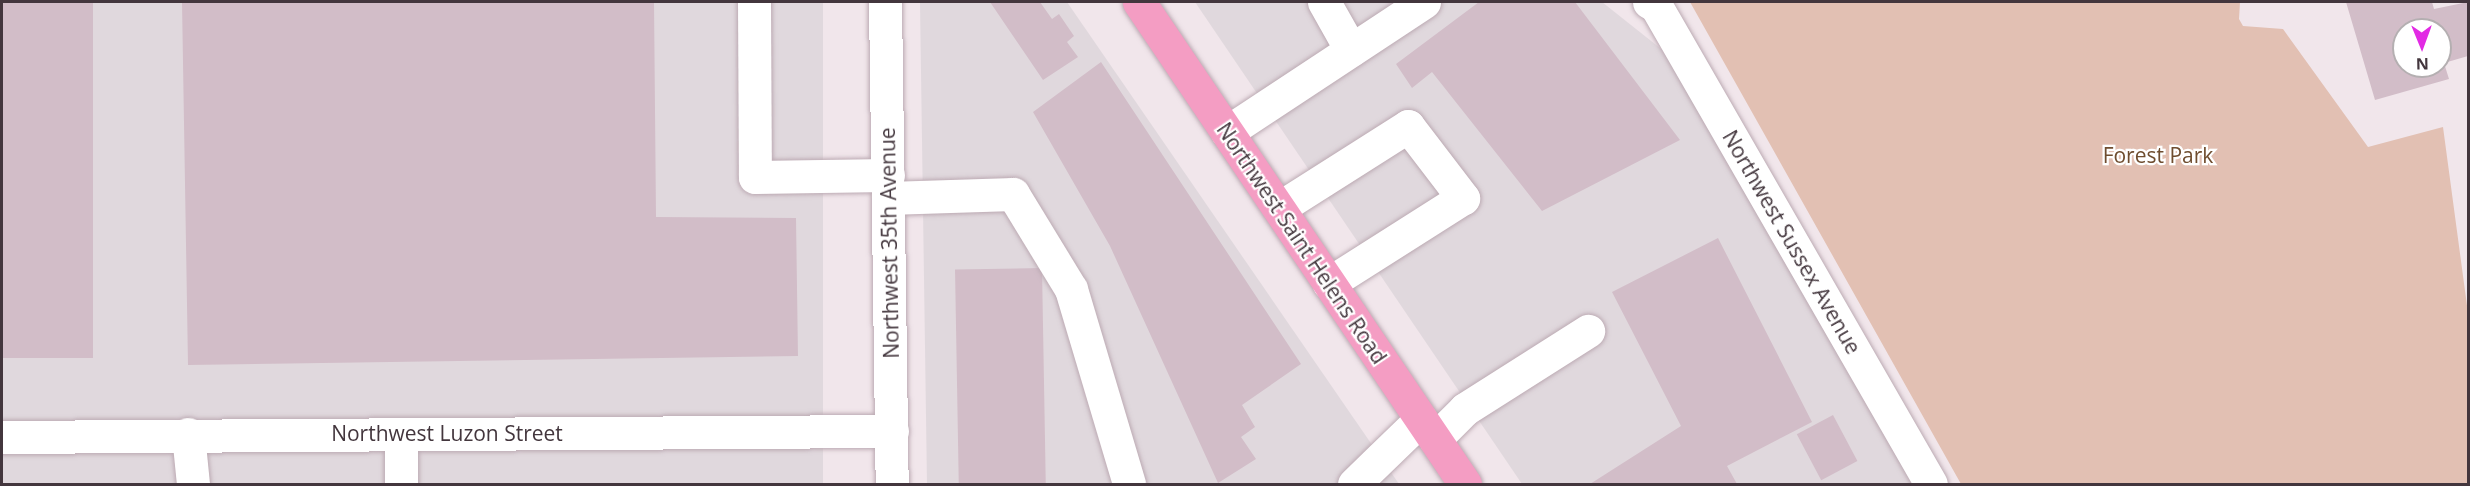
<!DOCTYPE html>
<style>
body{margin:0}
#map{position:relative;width:2470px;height:486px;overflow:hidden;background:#f1e6eb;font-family:"Open Sans",sans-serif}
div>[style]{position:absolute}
.industrial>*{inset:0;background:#e0d8dd;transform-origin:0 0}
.green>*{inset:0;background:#e2c0b3}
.building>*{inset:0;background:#d2bdc8;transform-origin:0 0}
.roads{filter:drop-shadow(0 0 2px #bcaab3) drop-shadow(0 0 2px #bcaab3)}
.minor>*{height:33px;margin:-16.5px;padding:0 16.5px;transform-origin:16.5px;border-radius:16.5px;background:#fff}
.major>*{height:33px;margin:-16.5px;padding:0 16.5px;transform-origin:16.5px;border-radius:16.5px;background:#f49dc3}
span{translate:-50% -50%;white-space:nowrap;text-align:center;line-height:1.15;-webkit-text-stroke:4.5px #fff;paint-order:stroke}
.park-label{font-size:21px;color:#6f4d2f}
.street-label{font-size:21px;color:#43363d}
.frame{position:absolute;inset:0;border:3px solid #43363d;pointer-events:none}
.north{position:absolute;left:2392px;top:18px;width:60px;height:60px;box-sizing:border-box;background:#fff;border:2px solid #b4afb1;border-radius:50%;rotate:179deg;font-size:16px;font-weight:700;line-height:24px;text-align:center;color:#43363d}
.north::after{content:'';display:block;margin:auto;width:21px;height:27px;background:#e22ae4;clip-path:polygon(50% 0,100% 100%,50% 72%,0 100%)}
</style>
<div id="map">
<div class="industrial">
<i style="left:2px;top:2px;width:821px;height:482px"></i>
<i style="clip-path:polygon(920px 2px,1067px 2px,1399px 484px,927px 484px)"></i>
<i style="clip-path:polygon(1195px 2px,1602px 2px,1699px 79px,1946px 484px,1522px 484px)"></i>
</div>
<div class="green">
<i style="clip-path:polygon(1690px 2px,2240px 2px,2239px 19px,2243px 26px,2283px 29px,2368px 147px,2443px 127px,2468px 313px,2468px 484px,1961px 484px)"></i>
</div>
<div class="building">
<i style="left:2px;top:2px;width:91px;height:356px"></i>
<i style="clip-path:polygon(182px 2px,654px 2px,656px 217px,796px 218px,798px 356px,188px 365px)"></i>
<i style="clip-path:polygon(990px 2px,1040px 2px,1052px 19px,1059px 14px,1074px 36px,1067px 42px,1078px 57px,1043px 80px)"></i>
<i style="clip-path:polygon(1479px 2px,1575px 2px,1680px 140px,1542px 211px,1432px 72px,1412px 88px,1396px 64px)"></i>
<i style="clip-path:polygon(evenodd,2346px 2px,2432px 2px,2434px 9px,2468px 2px,2468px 56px,2444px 63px,2449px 79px,2375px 100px,2346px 2px,2404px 30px,2440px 30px,2440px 66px,2404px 66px,2404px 30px)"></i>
<i style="clip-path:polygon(1101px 62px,1301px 364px,1242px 405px,1255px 427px,1241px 437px,1256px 459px,1218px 483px,1110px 246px,1033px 112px)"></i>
<i style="clip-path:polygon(1718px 238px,1812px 422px,1727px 466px,1737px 484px,1590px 484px,1681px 426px,1612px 292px)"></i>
<i style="left:1042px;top:268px;width:216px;height:87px;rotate:89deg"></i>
<i style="left:1833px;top:415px;width:52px;height:41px;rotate:62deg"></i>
</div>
<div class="roads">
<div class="minor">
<i style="left:754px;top:2px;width:175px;rotate:89.7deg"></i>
<i style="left:755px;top:177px;width:133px;rotate:-0.9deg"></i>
<i style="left:885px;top:2px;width:482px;rotate:89.2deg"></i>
<i style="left:1324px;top:2px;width:55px;rotate:60.6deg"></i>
<i style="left:1649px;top:2px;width:8px;rotate:30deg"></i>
<i style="left:1656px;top:6px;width:551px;rotate:60.09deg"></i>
<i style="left:1227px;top:132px;width:236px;rotate:-33.4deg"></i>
<i style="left:888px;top:198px;width:125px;rotate:-1.8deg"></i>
<i style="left:1013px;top:194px;width:111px;rotate:58.6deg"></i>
<i style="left:1071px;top:289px;width:203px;rotate:73.4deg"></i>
<i style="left:1279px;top:208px;width:153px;rotate:-32.4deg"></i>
<i style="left:1408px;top:126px;width:91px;rotate:52.6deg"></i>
<i style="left:1463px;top:198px;width:159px;rotate:147.6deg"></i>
<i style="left:188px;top:434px;width:50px;rotate:84.3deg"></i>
<i style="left:401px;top:434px;width:50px;rotate:90deg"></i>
<i style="left:2px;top:437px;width:890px;rotate:-0.39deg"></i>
<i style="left:1435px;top:439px;width:42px;rotate:-45deg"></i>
<i style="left:1465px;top:409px;width:146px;rotate:-32.4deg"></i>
<i style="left:1354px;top:484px;width:93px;rotate:-44.1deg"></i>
</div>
<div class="major">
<i style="left:1139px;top:2px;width:582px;rotate:55.93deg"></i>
</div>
</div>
<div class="park-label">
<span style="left:2158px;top:155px">Forest Park</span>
</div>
<div class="street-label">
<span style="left:1792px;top:242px;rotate:60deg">Northwest Sussex Avenue</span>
<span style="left:889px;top:243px;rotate:-91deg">Northwest 35th Avenue</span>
<span style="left:1302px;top:243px;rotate:56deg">Northwest Saint Helens Road</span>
<span style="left:447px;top:433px">Northwest Luzon Street</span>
</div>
<div class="frame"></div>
<div class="north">N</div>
</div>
